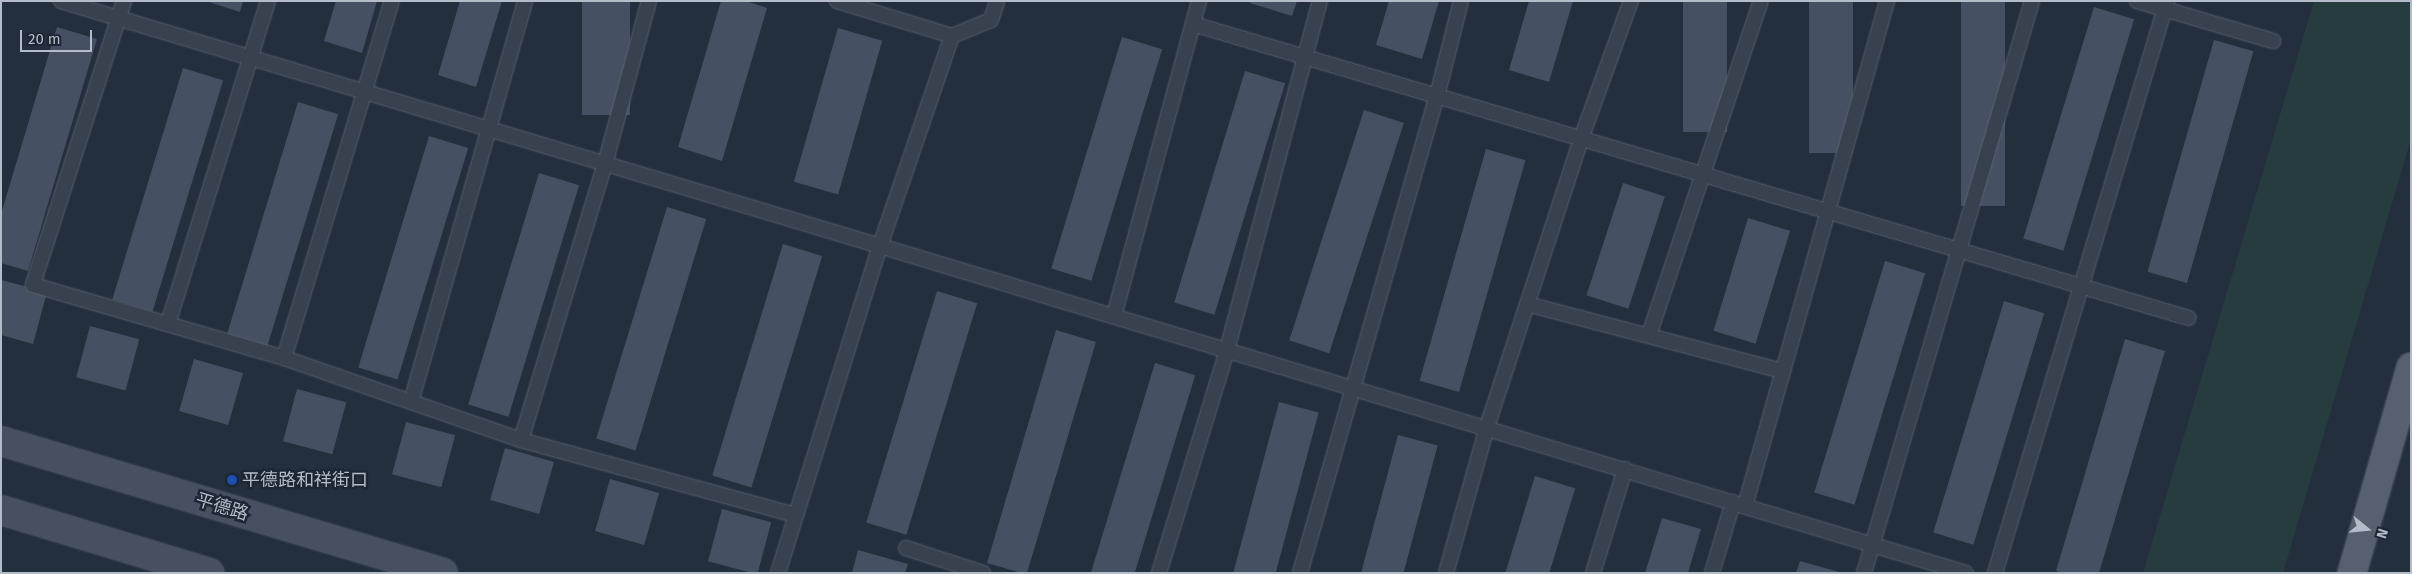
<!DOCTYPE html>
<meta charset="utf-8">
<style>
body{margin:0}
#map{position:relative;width:2412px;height:574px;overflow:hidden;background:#242f3e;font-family:"Fira Sans","Noto Sans SC",sans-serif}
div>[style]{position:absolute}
.green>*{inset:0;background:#263c3f}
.building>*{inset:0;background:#455162;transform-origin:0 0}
.roads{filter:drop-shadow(0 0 1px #565f6c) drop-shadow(0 0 1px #565f6c)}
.service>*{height:14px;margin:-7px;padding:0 7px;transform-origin:7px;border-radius:7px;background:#38414e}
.secondary>*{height:28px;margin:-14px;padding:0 14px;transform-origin:14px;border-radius:14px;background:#465061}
.primary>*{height:28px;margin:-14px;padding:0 14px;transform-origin:14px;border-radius:14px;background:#56606e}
.dots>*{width:14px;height:14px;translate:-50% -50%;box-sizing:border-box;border:2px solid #1d2633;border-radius:50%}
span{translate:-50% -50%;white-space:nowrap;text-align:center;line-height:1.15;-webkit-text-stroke:5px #1d2633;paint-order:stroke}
.poi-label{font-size:18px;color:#b4bcc9}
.left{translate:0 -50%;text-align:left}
.street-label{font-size:18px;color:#b4bcc9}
.frame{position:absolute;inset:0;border:2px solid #b4bcc9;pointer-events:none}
.north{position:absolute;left:2342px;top:504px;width:50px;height:50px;-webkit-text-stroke:4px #1d2633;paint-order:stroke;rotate:107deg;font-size:14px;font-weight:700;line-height:20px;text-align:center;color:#b4bcc9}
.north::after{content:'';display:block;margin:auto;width:18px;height:22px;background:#b4bcc9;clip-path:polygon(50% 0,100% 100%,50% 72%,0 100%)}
.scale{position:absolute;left:20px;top:30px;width:72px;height:22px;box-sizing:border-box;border:2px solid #b4bcc9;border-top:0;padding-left:6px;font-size:15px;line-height:18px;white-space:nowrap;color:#b4bcc9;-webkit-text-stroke:4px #1d2633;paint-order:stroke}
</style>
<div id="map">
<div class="green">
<i style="clip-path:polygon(2314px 1px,2411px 1px,2411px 139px,2283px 573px,2143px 573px)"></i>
</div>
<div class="building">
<i style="clip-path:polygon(206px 1px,243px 1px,240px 12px)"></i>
<i style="clip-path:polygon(336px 1px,377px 1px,362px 53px,324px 41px)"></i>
<i style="clip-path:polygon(460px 1px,502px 1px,476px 87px,438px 75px)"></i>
<i style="left:582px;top:1px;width:48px;height:114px"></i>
<i style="clip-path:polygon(721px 1px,746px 1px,767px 8px,722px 161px,678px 147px)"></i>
<i style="clip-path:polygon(1251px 1px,1297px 1px,1292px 16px,1250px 3px)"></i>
<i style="clip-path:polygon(1389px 1px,1439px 1px,1422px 59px,1376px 45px)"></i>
<i style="clip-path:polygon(1529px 1px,1573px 1px,1549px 82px,1509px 70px)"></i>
<i style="left:1683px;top:1px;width:44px;height:131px"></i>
<i style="left:1809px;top:1px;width:44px;height:152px"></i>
<i style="left:1961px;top:1px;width:44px;height:205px"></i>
<i style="left:2094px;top:7px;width:42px;height:242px;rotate:17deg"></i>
<i style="clip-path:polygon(57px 27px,97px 39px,28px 271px,1px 263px,1px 214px)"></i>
<i style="left:838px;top:28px;width:46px;height:160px;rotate:16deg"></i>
<i style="left:1122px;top:37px;width:42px;height:242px;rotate:17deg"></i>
<i style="left:2214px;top:40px;width:41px;height:241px;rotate:16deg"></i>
<i style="left:183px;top:68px;width:42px;height:242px;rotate:17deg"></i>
<i style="left:1245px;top:71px;width:42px;height:242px;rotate:17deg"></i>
<i style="left:298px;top:102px;width:42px;height:242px;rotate:17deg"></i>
<i style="left:1364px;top:110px;width:42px;height:242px;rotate:18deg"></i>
<i style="left:429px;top:136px;width:41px;height:242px;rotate:17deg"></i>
<i style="left:1486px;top:149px;width:41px;height:241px;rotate:16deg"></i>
<i style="left:539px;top:173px;width:42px;height:242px;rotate:17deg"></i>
<i style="left:1623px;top:183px;width:44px;height:118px;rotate:18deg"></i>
<i style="left:667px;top:207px;width:41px;height:242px;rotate:17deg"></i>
<i style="left:1748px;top:218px;width:44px;height:118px;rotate:17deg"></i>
<i style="left:783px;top:244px;width:41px;height:242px;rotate:17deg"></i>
<i style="left:1885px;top:261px;width:42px;height:242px;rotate:17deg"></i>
<i style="clip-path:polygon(1px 280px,47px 292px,33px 344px,1px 335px)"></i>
<i style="left:937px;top:291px;width:42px;height:242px;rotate:17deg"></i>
<i style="left:2004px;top:301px;width:42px;height:242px;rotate:17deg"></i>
<i style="left:90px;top:326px;width:51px;height:53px;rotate:15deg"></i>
<i style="clip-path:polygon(1056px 330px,1096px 342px,1027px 573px,1021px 573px,987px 563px)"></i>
<i style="clip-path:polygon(2125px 339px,2165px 351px,2099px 573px,2063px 573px,2056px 571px)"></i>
<i style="left:194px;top:359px;width:51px;height:54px;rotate:16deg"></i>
<i style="left:1155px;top:363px;width:42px;height:219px;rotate:17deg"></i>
<i style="left:297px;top:389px;width:51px;height:54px;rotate:15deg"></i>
<i style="left:1279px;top:402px;width:41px;height:178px;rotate:15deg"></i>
<i style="left:406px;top:422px;width:51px;height:54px;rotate:15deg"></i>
<i style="left:1398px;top:435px;width:41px;height:144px;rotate:15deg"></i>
<i style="left:505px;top:448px;width:51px;height:54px;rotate:16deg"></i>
<i style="left:1535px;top:476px;width:42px;height:101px;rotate:17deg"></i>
<i style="left:610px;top:479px;width:51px;height:54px;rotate:16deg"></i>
<i style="left:722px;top:509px;width:51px;height:54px;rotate:15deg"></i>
<i style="clip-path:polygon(1662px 518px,1701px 529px,1688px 573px,1645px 573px)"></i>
<i style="clip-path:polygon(858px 550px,908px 564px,905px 573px,852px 573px)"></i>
<i style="clip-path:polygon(1800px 561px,1839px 572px,1839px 573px,1796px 573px)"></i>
</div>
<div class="roads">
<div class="service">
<i style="left:61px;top:1px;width:855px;rotate:16.65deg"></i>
<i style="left:880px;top:246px;width:222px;rotate:-71.1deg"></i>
<i style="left:952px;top:36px;width:42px;rotate:-22.3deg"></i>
<i style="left:991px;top:20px;width:20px;rotate:-72deg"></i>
<i style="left:124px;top:1px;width:298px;rotate:107.8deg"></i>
<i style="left:33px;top:285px;width:261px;rotate:16.2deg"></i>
<i style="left:284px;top:358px;width:251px;rotate:19.1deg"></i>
<i style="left:521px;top:440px;width:285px;rotate:15.3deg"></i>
<i style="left:837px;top:1px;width:120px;rotate:16.9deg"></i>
<i style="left:2137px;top:1px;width:142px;rotate:16.4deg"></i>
<i style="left:1193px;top:24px;width:1038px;rotate:16.45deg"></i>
<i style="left:1527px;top:304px;width:265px;rotate:14.7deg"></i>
<i style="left:1114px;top:316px;width:326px;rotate:-74.9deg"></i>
<i style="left:168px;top:324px;width:338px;rotate:-72.8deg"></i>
<i style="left:1649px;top:335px;width:352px;rotate:-71.5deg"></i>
<i style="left:284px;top:358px;width:373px;rotate:-73.2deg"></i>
<i style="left:411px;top:402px;width:417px;rotate:-74.1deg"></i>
<i style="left:521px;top:440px;width:288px;rotate:-73.1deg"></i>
<i style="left:605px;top:164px;width:169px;rotate:-74.9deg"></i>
<i style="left:1745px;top:506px;width:525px;rotate:-74.29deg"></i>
<i style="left:906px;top:548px;width:81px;rotate:18deg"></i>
<i style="left:778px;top:573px;width:343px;rotate:-72.7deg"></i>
<i style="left:880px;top:246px;width:1134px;rotate:16.76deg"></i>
<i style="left:1159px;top:573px;width:233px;rotate:-73deg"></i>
<i style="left:1227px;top:350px;width:361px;rotate:-75.1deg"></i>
<i style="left:1300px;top:573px;width:496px;rotate:-74deg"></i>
<i style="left:1437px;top:96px;width:98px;rotate:-75.8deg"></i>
<i style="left:1446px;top:573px;width:152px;rotate:-74.3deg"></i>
<i style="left:1487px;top:427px;width:303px;rotate:-71.9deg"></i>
<i style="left:1581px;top:139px;width:147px;rotate:-70.1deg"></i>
<i style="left:1593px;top:573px;width:109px;rotate:-72.9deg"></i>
<i style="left:1712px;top:573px;width:74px;rotate:-73.5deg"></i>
<i style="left:1864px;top:573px;width:596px;rotate:-73.63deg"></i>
<i style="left:1995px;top:573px;width:597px;rotate:-73.26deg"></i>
</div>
<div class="secondary">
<i style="left:1px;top:441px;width:461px;rotate:16.6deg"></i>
<i style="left:1px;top:510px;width:218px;rotate:16.8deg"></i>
</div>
<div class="primary">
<i style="left:2352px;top:573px;width:214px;rotate:-74deg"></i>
</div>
</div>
<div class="dots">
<i style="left:232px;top:480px;background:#1a4fb4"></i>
</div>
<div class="poi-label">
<span class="left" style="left:242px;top:480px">平德路和祥街口</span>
</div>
<div class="street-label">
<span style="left:222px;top:507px;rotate:17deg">平德路</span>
</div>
<div class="frame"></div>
<div class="north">N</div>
<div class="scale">20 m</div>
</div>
